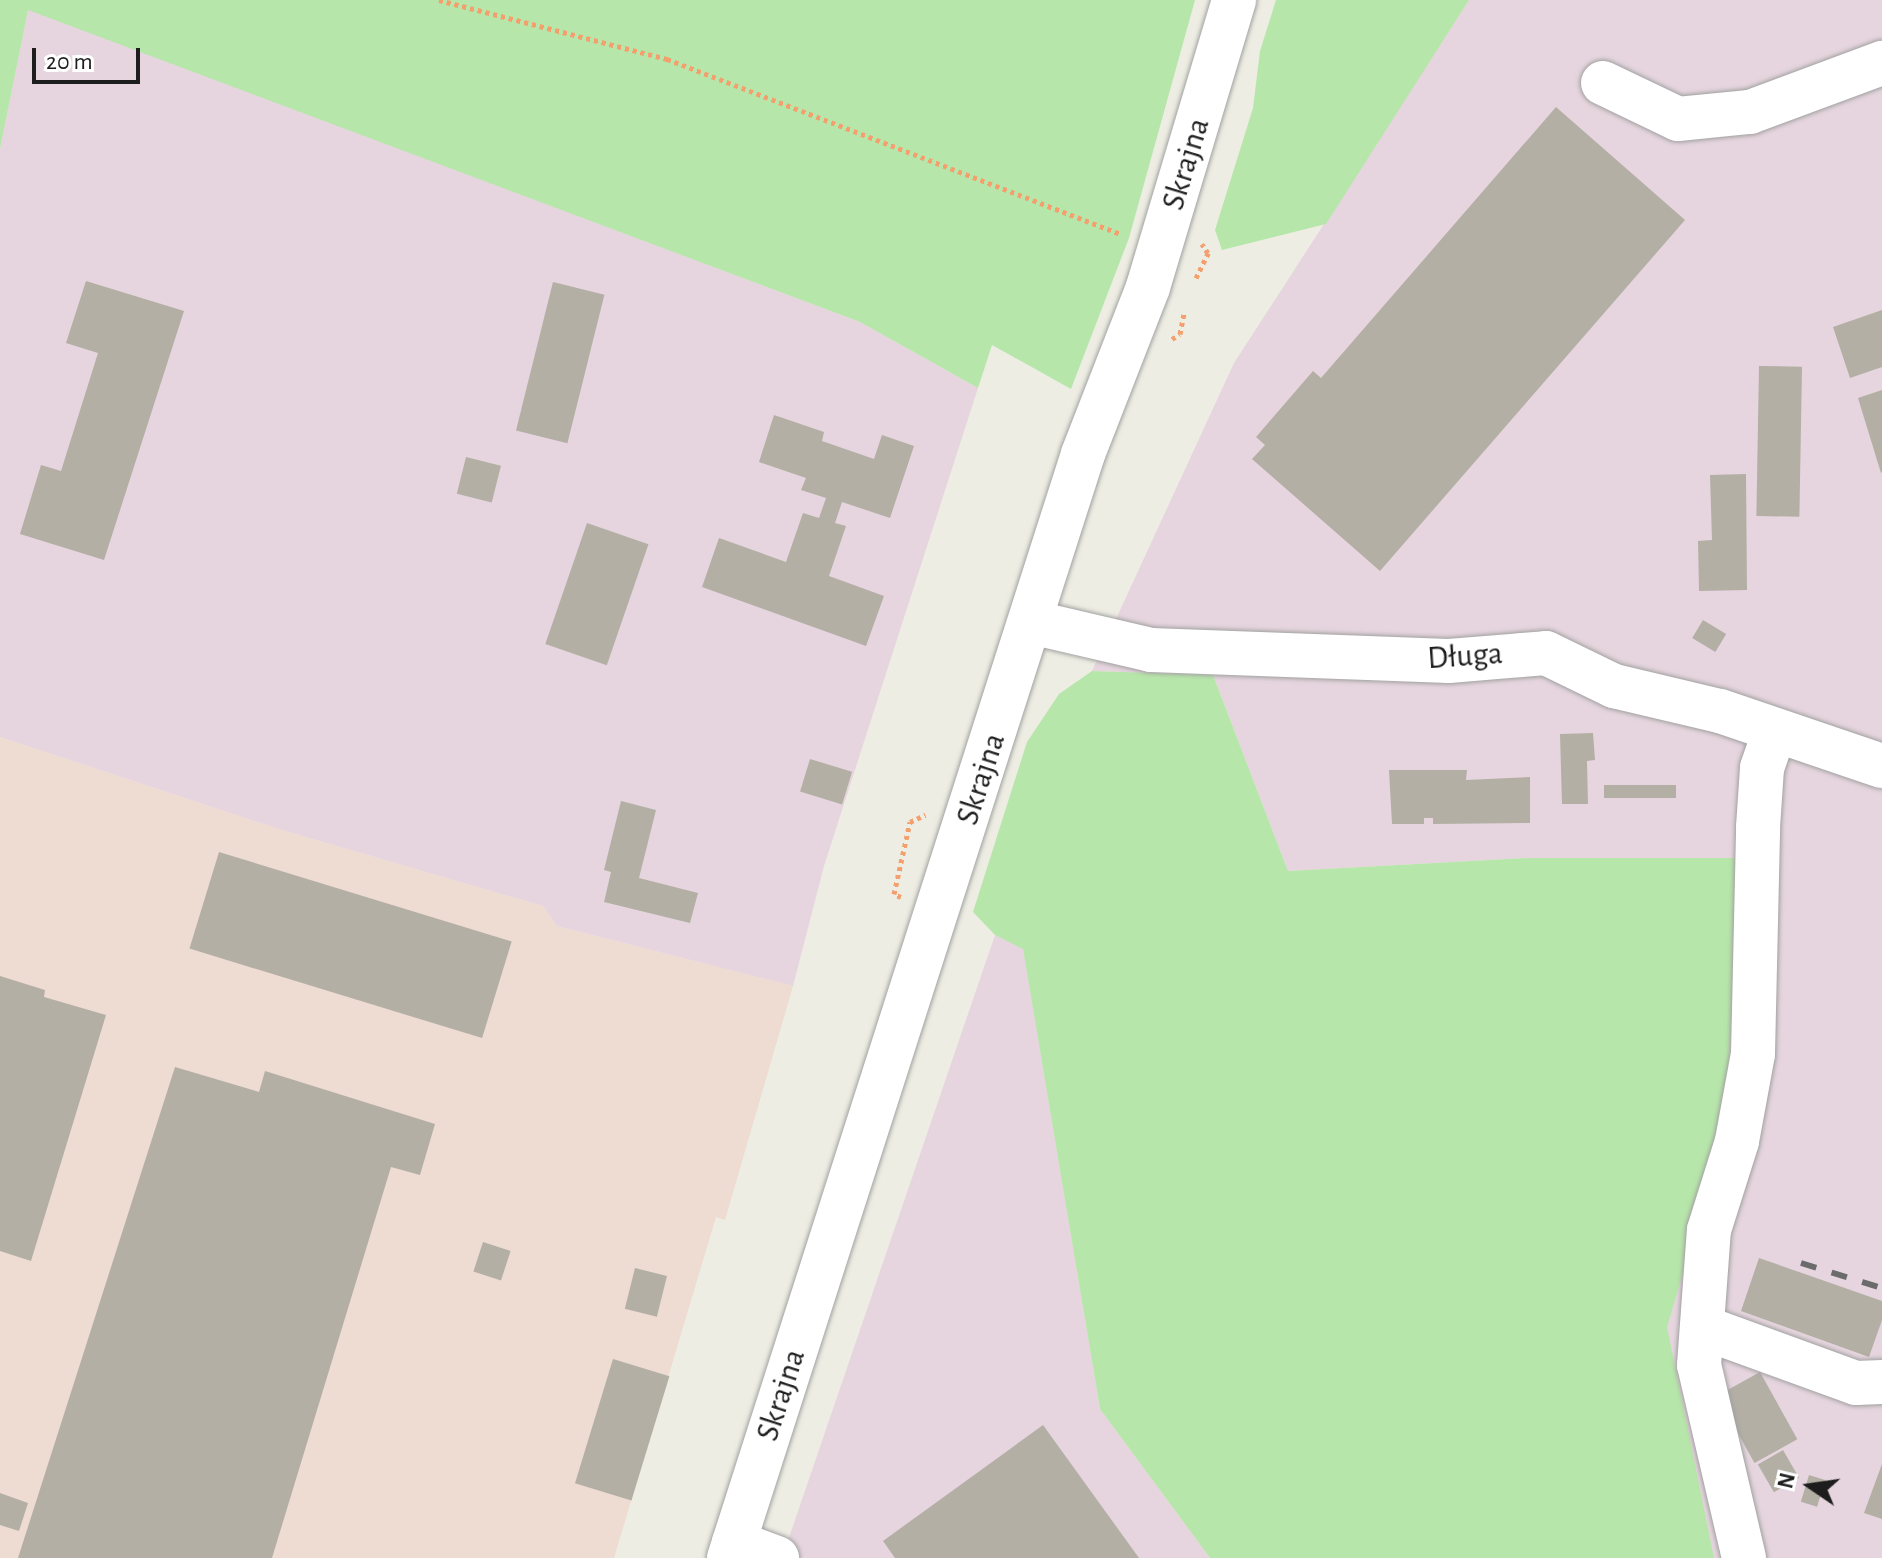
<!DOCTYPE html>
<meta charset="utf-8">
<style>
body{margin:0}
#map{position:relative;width:1882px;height:1558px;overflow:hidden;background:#edede3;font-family:"Alegreya Sans",sans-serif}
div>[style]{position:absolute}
.commercial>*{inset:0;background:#eedbd2}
.industrial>*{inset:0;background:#e6d5de}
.grass>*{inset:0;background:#b7e6aa}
.building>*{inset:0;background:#b3afa5;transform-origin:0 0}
.path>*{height:5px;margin-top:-2.5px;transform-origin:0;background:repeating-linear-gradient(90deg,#f3a06e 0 4px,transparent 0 8px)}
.roads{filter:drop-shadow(0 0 2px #a1a1a1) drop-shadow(0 0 2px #a1a1a1)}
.minor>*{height:44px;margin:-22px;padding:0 22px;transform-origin:22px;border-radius:22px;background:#fff}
.rail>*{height:6px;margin-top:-3px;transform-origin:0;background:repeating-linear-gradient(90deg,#6b6b6b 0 16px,transparent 0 32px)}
span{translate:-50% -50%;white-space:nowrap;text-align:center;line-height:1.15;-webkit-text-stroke:7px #fff;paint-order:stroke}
.street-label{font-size:32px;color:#1d1d1d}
.north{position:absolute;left:1770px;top:1446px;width:80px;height:80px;-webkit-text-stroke:6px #fff;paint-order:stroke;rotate:283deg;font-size:22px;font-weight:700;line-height:32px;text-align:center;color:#1d1d1d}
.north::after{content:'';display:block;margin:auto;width:28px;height:36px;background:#1d1d1d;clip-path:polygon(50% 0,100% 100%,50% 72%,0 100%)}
.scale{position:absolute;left:32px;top:48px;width:108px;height:36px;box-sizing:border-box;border:4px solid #1d1d1d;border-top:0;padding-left:10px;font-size:24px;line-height:28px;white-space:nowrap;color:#1d1d1d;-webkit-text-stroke:6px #fff;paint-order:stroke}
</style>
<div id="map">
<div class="commercial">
<i style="clip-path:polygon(0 737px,282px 830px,543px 906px,557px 926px,793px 986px,725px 1220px,716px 1217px,614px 1558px,0 1558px)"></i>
</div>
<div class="industrial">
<i style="clip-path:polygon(1469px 0,1882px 0,1882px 1558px,1710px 1558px,1528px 858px,1288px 871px,1213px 675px,1092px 671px,1234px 363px)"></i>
<i style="clip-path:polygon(28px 9px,860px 322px,978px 388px,824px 866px,793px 986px,557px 926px,543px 906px,282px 830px,0 737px,0 149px)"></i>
<i style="clip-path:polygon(995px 935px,1023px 948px,1100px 1409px,1210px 1558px,782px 1558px)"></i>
</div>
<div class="grass">
<i style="clip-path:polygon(0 0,1195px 0,1129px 238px,1071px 389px,992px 345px,978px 388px,860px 322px,28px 10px,0 149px)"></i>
<i style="clip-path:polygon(1276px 0,1469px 0,1326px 224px,1222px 250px,1215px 230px,1253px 108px,1260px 51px)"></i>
<i style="clip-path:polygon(1092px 671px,1213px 675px,1288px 871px,1528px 858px,1742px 858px,1729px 1063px,1701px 1213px,1667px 1327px,1714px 1558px,1210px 1558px,1100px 1409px,1023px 949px,995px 935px,973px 912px,1027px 742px,1059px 694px)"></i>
</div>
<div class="building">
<i style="clip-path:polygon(1556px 107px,1685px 220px,1380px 571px,1252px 459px,1265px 445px,1256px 437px,1313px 371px,1321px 378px)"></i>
<i style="clip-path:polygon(86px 281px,184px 311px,104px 560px,20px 534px,41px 465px,61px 471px,98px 353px,66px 343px)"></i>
<i style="left:553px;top:282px;width:53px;height:153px;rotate:14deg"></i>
<i style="clip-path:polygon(1882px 310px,1882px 367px,1850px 378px,1833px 327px)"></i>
<i style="left:1759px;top:366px;width:43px;height:150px;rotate:1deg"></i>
<i style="clip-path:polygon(1882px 390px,1882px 472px,1881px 473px,1858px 398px)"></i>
<i style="clip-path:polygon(774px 415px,824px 432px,822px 441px,874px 459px,882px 435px,914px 446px,890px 518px,842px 502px,835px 523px,846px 526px,829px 576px,884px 596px,866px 646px,702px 587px,719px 538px,786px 562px,803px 513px,819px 518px,826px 498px,801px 490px,806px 478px,759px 462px)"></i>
<i style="left:466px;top:457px;width:36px;height:38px;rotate:14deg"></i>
<i style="clip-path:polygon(1746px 474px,1747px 590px,1699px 591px,1698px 541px,1712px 540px,1710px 475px)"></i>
<i style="left:587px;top:523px;width:65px;height:128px;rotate:19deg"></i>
<i style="left:1703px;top:620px;width:27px;height:21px;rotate:31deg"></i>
<i style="clip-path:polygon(1593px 733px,1595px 760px,1587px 761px,1588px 804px,1562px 804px,1560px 734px)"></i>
<i style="left:810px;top:759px;width:44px;height:34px;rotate:17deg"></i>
<i style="clip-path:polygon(1389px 770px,1467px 770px,1466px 780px,1530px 777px,1530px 823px,1433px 824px,1433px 818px,1424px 818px,1424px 824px,1392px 824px)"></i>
<i style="left:1676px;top:785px;width:13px;height:72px;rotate:90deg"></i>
<i style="clip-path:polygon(621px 801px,656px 810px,639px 878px,698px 893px,690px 923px,604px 902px,611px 872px,604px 870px)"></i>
<i style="left:219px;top:852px;width:306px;height:101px;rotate:17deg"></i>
<i style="clip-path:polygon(0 976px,45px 990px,44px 997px,106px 1015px,31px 1261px,0 1251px)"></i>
<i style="clip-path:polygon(175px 1067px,259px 1092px,265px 1071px,435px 1124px,420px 1175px,391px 1167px,272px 1558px,18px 1558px)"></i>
<i style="left:483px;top:1242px;width:29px;height:31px;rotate:18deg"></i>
<i style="clip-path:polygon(1759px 1258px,1882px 1301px,1882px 1320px,1869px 1357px,1741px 1311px)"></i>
<i style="left:635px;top:1268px;width:33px;height:42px;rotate:14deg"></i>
<i style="left:613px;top:1359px;width:59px;height:130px;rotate:17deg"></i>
<i style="left:1760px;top:1372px;width:77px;height:49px;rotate:61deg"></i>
<i style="clip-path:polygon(1043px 1425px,1139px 1558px,895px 1558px,883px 1541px)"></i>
<i style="left:1783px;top:1450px;width:32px;height:29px;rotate:60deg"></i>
<i style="clip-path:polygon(1882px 1464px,1882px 1519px,1864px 1513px)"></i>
<i style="left:1809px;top:1475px;width:17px;height:28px;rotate:17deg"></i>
<i style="clip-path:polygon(0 1493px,28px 1503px,19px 1531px,0 1525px)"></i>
</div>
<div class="path">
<i style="left:439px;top:0;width:236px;rotate:14.5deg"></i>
<i style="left:667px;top:59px;width:488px;rotate:21.1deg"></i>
<i style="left:1196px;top:278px;width:28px;rotate:-64deg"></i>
<i style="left:1208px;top:253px;width:11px;rotate:-124deg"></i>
<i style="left:1172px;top:339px;width:9px;rotate:-32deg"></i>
<i style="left:1180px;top:334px;width:21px;rotate:-79deg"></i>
<i style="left:901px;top:897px;width:8px;rotate:-157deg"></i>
<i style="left:894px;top:894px;width:74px;rotate:-77.5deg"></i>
<i style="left:910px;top:822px;width:17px;rotate:-25deg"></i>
</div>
<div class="roads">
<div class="minor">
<i style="left:1603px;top:83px;width:83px;rotate:25.6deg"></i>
<i style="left:1678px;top:119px;width:72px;rotate:-5.6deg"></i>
<i style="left:1750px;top:112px;width:141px;rotate:-20.4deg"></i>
<i style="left:1031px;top:622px;width:123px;rotate:13.1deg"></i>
<i style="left:1151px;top:650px;width:298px;rotate:2.1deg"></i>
<i style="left:1449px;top:661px;width:97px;rotate:-4.7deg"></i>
<i style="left:1546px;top:653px;width:76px;rotate:25.9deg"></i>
<i style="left:1614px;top:686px;width:109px;rotate:13.3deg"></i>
<i style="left:1720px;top:711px;width:171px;rotate:18.8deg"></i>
<i style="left:1702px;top:1327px;width:164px;rotate:20deg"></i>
<i style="left:1856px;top:1383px;width:26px;rotate:-2deg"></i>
<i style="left:734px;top:1542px;width:46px;rotate:20.4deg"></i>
<i style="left:729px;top:1558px;width:1159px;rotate:-72.22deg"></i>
<i style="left:1083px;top:454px;width:179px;rotate:-68.7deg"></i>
<i style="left:1148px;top:287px;width:300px;rotate:-73.3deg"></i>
<i style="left:1744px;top:1558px;width:198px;rotate:-103.1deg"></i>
<i style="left:1699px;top:1365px;width:135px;rotate:-85.8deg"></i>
<i style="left:1709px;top:1230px;width:93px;rotate:-72.5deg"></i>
<i style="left:1737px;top:1141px;width:88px;rotate:-79.6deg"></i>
<i style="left:1753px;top:1054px;width:227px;rotate:-88.7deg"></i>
<i style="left:1758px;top:827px;width:59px;rotate:-86.1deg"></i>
<i style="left:1762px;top:768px;width:40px;rotate:-71.1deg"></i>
</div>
</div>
<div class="rail">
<i style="left:1801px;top:1263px;width:85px;rotate:17.2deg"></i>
</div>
<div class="street-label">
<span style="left:1186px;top:164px;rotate:-73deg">Skrajna</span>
<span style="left:1465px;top:656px;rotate:-4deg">Długa</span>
<span style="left:981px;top:779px;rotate:-72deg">Skrajna</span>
<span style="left:781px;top:1395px;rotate:-72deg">Skrajna</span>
</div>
<div class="north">N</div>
<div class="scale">20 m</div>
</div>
